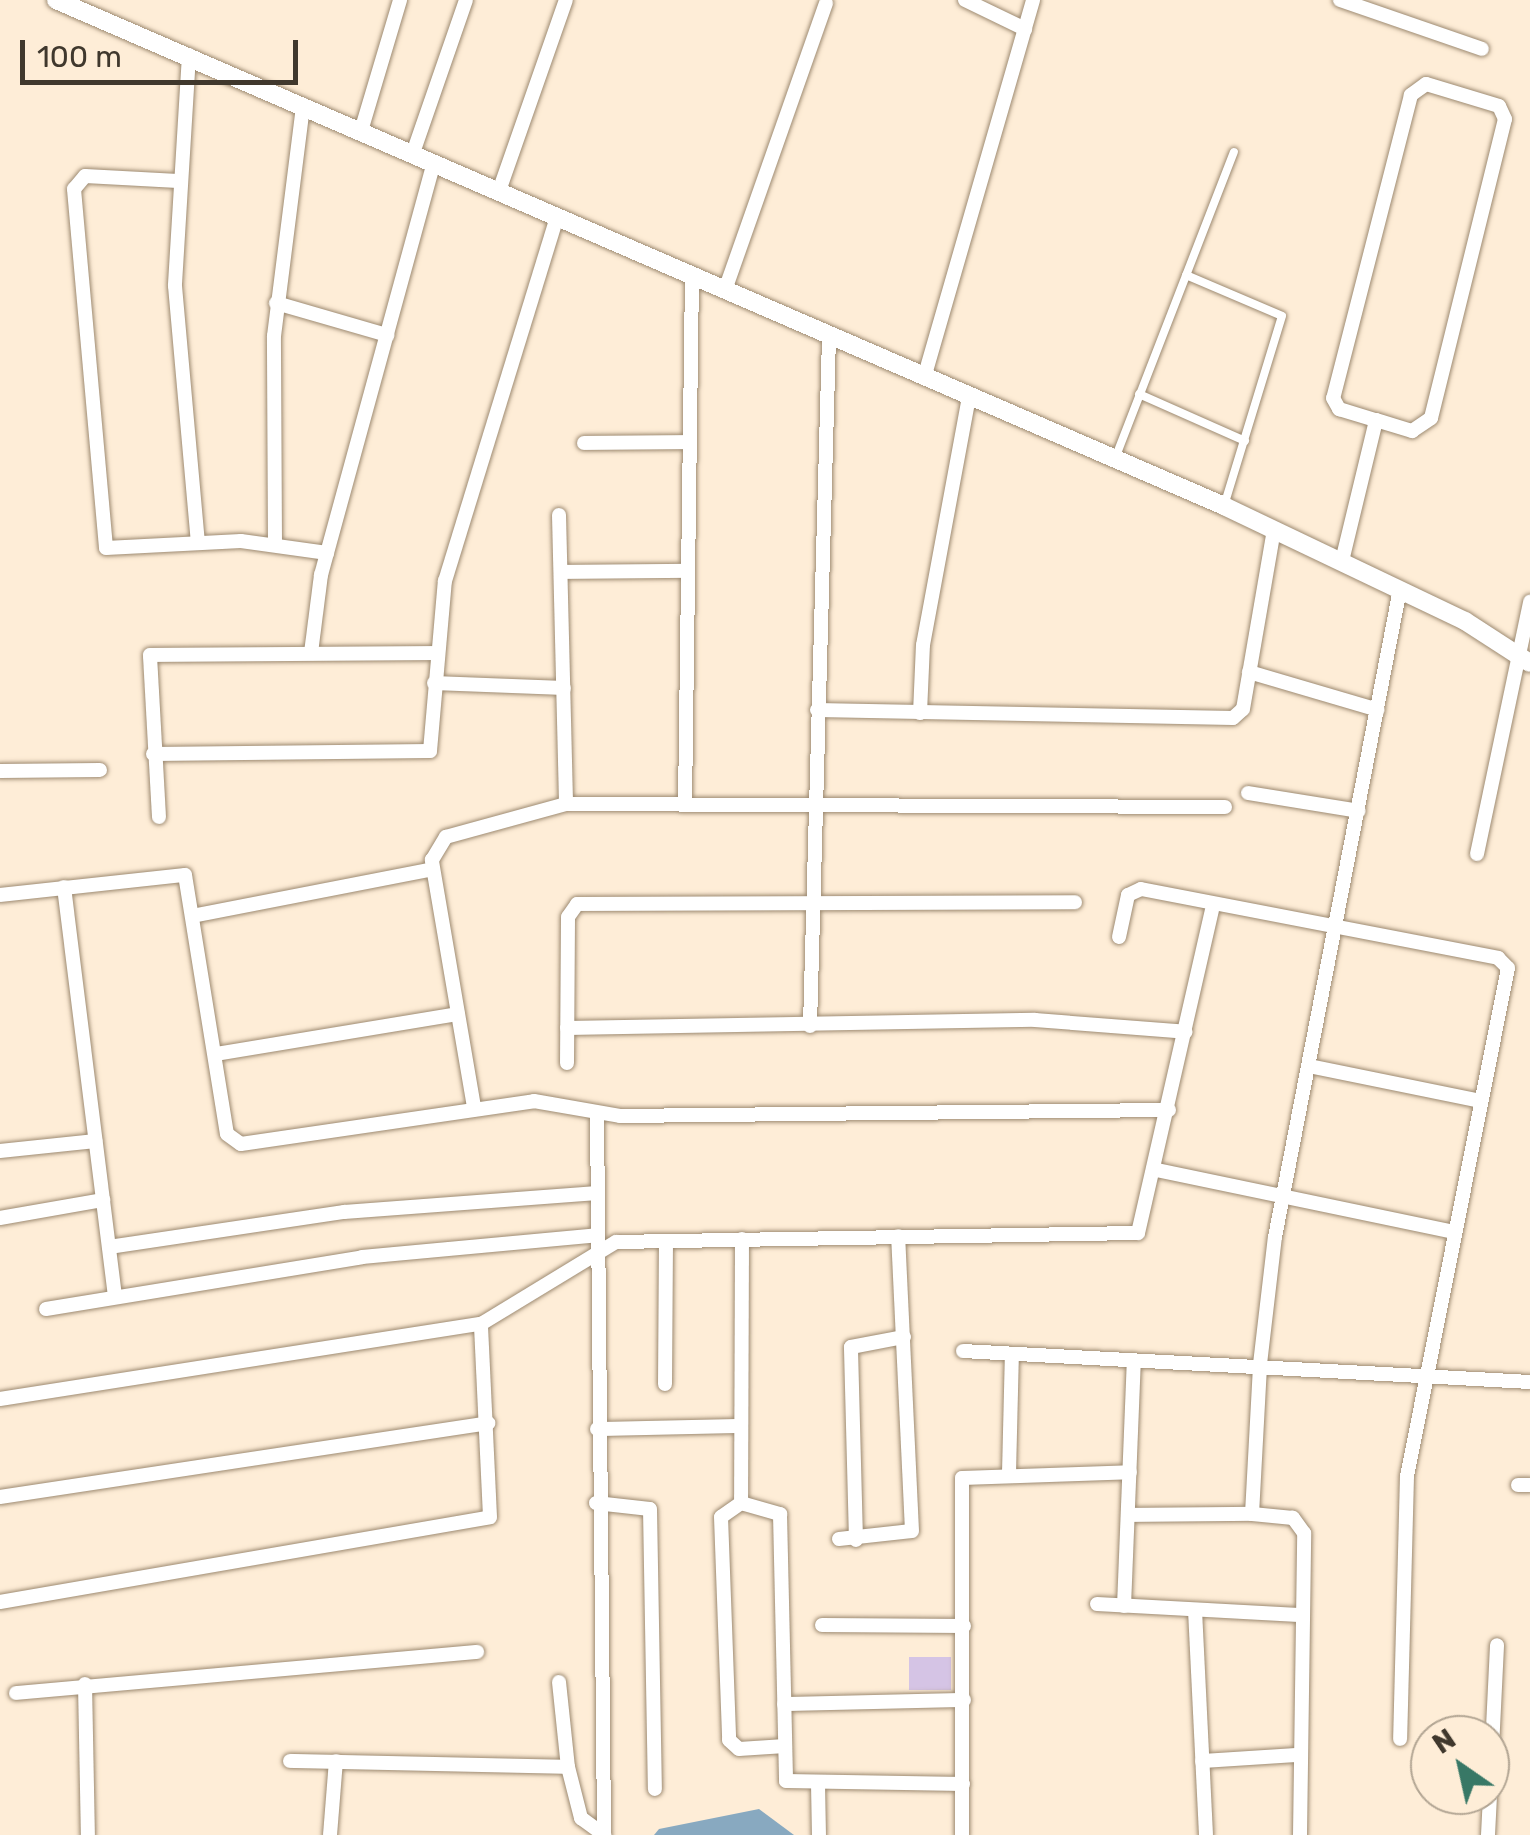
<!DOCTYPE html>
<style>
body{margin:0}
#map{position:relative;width:1530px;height:1835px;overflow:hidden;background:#feedd7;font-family:Rubik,sans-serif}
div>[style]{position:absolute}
.water>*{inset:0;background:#88a9c0}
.building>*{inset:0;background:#d5c4e5;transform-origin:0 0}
.roads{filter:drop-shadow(0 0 2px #9d8a71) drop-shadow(0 0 2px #9d8a71)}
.service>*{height:8px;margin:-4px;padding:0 4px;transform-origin:4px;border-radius:4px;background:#fff}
.minor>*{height:14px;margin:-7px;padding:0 7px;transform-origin:7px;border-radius:7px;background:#fff}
.tertiary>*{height:18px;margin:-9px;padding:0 9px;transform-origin:9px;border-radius:9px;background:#fff}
span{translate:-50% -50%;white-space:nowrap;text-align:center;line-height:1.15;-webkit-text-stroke:9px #feedd7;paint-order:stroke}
.north{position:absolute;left:1410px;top:1715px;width:100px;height:100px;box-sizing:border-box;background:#feedd7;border:2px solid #b2a593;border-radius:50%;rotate:326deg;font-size:28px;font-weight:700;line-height:40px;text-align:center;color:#40382d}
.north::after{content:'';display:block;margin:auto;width:35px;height:45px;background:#387866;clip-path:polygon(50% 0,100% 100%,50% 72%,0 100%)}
.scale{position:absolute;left:20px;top:40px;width:278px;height:45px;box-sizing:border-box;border:5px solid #40382d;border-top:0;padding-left:12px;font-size:30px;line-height:35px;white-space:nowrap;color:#40382d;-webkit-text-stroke:8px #feedd7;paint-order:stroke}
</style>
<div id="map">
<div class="water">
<i style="clip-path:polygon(759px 1809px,794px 1835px,654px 1835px,659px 1829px)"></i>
</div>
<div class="building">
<i style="left:951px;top:1657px;width:33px;height:42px;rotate:90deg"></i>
</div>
<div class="roads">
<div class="service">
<i style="left:1186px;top:275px;width:104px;rotate:23.1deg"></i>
<i style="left:1282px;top:316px;width:199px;rotate:107deg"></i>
<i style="left:1139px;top:394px;width:116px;rotate:23.9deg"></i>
<i style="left:1116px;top:456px;width:326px;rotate:-68.8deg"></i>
</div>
<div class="minor">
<i style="left:965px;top:0;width:67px;rotate:25.8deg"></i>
<i style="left:1340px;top:0;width:150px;rotate:19deg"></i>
<i style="left:189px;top:55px;width:231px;rotate:93.5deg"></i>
<i style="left:175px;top:286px;width:257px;rotate:84.9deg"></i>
<i style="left:361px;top:131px;width:137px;rotate:-73.4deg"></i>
<i style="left:413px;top:153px;width:162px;rotate:-70.9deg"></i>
<i style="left:178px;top:181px;width:93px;rotate:-176.9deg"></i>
<i style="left:85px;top:176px;width:17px;rotate:130deg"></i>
<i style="left:74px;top:189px;width:360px;rotate:84.9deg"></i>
<i style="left:106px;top:548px;width:135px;rotate:-3deg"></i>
<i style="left:241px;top:541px;width:87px;rotate:7.9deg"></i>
<i style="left:499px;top:191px;width:202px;rotate:-70.7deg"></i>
<i style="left:725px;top:290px;width:304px;rotate:-70.6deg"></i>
<i style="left:276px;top:303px;width:116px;rotate:16.1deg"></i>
<i style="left:924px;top:378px;width:393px;rotate:-73.9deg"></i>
<i style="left:584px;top:443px;width:105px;rotate:-0.5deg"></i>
<i style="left:559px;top:515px;width:289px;rotate:88.6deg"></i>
<i style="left:275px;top:543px;width:207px;rotate:-90.3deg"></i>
<i style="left:274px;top:336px;width:233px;rotate:-82.8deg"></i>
<i style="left:1342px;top:561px;width:145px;rotate:-76.4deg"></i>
<i style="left:1376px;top:420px;width:38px;rotate:17deg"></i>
<i style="left:1412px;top:431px;width:23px;rotate:-34deg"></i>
<i style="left:1431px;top:418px;width:308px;rotate:-76.1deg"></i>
<i style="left:1505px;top:119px;width:14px;rotate:-115deg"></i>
<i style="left:1499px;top:106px;width:76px;rotate:-163.2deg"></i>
<i style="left:1426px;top:84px;width:19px;rotate:144deg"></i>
<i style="left:1411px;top:95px;width:313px;rotate:104.4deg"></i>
<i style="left:1333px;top:398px;width:13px;rotate:61deg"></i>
<i style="left:1339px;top:409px;width:39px;rotate:17deg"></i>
<i style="left:561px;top:572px;width:126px;rotate:-0.5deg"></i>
<i style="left:311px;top:653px;width:79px;rotate:-82.7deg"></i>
<i style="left:321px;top:575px;width:427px;rotate:-74.7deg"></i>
<i style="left:1249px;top:672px;width:134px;rotate:16.4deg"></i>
<i style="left:434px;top:683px;width:130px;rotate:2.2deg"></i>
<i style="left:817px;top:710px;width:416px;rotate:1.1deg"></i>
<i style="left:1233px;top:718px;width:13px;rotate:-42deg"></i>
<i style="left:1243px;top:709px;width:182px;rotate:-80.2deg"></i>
<i style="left:920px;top:713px;width:68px;rotate:-87.5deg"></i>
<i style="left:923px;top:645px;width:252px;rotate:-79.5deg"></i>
<i style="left:153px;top:754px;width:277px;rotate:-0.6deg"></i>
<i style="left:430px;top:751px;width:171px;rotate:-85deg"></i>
<i style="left:445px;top:581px;width:381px;rotate:-72.9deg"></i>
<i style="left:0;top:771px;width:100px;rotate:-0.6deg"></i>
<i style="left:1248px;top:793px;width:112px;rotate:9.2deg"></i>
<i style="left:685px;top:804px;width:528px;rotate:-89.24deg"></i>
<i style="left:159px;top:817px;width:162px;rotate:-93.2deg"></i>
<i style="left:150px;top:655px;width:284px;rotate:-0.4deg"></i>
<i style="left:1477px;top:854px;width:258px;rotate:-78.1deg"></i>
<i style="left:64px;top:887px;width:412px;rotate:82.9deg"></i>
<i style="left:0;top:895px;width:186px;rotate:-6.2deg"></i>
<i style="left:185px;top:875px;width:262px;rotate:80.8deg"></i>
<i style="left:227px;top:1134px;width:17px;rotate:36deg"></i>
<i style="left:241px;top:1144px;width:296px;rotate:-8.3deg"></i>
<i style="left:534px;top:1101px;width:87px;rotate:9.9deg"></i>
<i style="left:620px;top:1116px;width:549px;rotate:-0.63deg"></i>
<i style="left:197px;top:915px;width:240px;rotate:-11deg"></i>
<i style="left:1119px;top:937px;width:43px;rotate:-77.9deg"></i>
<i style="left:1128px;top:895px;width:14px;rotate:-25deg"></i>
<i style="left:1141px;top:889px;width:364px;rotate:10.9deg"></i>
<i style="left:1498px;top:958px;width:14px;rotate:45deg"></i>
<i style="left:1508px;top:968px;width:518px;rotate:101.24deg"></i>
<i style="left:1407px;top:1476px;width:263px;rotate:91.5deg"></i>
<i style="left:810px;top:1026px;width:690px;rotate:-88.42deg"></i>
<i style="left:567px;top:1028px;width:468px;rotate:-1deg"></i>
<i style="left:1035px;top:1020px;width:151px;rotate:4.5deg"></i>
<i style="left:216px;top:1054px;width:245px;rotate:-9.4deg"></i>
<i style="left:567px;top:1063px;width:146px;rotate:-89.6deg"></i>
<i style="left:568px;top:917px;width:16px;rotate:-55deg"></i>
<i style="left:577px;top:904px;width:498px;rotate:-0.2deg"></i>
<i style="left:1314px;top:1067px;width:170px;rotate:11.5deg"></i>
<i style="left:474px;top:1107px;width:251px;rotate:-99.7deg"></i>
<i style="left:432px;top:860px;width:27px;rotate:-59deg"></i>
<i style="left:446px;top:837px;width:124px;rotate:-15.4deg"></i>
<i style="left:566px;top:804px;width:659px;rotate:0.26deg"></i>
<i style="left:597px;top:1113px;width:722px;rotate:89.44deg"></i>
<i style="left:0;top:1151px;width:96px;rotate:-6deg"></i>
<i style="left:1157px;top:1170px;width:302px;rotate:11.8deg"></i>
<i style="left:0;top:1218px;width:105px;rotate:-9.9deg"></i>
<i style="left:742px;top:1239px;width:264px;rotate:90.2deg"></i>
<i style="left:741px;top:1503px;width:41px;rotate:15.8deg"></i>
<i style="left:780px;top:1514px;width:267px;rotate:88.7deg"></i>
<i style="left:786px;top:1781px;width:177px;rotate:1deg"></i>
<i style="left:109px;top:1247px;width:238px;rotate:-8.5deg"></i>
<i style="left:344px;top:1212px;width:254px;rotate:-4.3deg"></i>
<i style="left:46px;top:1309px;width:320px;rotate:-9.3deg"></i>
<i style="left:362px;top:1257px;width:236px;rotate:-5.3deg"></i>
<i style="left:963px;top:1351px;width:568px;rotate:3.13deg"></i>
<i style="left:665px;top:1384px;width:143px;rotate:-89.6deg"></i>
<i style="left:0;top:1399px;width:487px;rotate:-8.9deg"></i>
<i style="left:481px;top:1324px;width:158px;rotate:-31.3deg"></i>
<i style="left:616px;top:1242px;width:522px;rotate:-0.99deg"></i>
<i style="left:1138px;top:1233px;width:336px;rotate:-77.1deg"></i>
<i style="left:597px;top:1429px;width:144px;rotate:-1.2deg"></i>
<i style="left:1009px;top:1473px;width:119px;rotate:-88.6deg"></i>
<i style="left:1518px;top:1485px;width:12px"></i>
<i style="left:0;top:1497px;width:494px;rotate:-8.6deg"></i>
<i style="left:596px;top:1503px;width:54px;rotate:6.3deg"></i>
<i style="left:650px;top:1509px;width:280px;rotate:89deg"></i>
<i style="left:741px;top:1503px;width:24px;rotate:145deg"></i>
<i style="left:721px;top:1517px;width:223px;rotate:87.9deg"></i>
<i style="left:729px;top:1740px;width:13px;rotate:42deg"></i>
<i style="left:739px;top:1749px;width:46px;rotate:-3.7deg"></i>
<i style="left:1128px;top:1515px;width:124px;rotate:-0.5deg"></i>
<i style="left:839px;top:1539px;width:73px;rotate:-6.3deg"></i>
<i style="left:912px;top:1531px;width:295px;rotate:-92.7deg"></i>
<i style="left:856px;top:1540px;width:193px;rotate:-91.5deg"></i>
<i style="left:851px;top:1347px;width:54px;rotate:-10.7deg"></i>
<i style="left:0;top:1602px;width:497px;rotate:-9.8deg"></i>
<i style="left:490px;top:1517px;width:193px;rotate:-92.7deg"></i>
<i style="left:1097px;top:1604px;width:202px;rotate:3.1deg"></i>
<i style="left:1124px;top:1606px;width:244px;rotate:-87.7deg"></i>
<i style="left:1195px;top:1610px;width:225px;rotate:87.2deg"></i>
<i style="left:822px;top:1625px;width:142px;rotate:0.4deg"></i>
<i style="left:559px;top:1682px;width:85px;rotate:84deg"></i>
<i style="left:85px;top:1684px;width:151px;rotate:88.9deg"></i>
<i style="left:16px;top:1693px;width:463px;rotate:-5.1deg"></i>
<i style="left:784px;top:1704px;width:180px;rotate:-1.3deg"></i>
<i style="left:290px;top:1761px;width:278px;rotate:1.2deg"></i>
<i style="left:568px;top:1767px;width:53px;rotate:75.7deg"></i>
<i style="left:581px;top:1818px;width:29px;rotate:36deg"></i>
<i style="left:1202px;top:1761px;width:95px;rotate:-3.6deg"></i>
<i style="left:818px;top:1784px;width:51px;rotate:88.9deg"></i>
<i style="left:1490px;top:1789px;width:144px;rotate:-87.2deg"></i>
<i style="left:330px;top:1835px;width:74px;rotate:-85.4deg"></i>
<i style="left:962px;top:1835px;width:357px;rotate:-90deg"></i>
<i style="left:962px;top:1478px;width:168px;rotate:-2deg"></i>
<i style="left:1300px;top:1835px;width:302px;rotate:-89.2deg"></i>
<i style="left:1304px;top:1533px;width:19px;rotate:-126deg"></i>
<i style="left:1293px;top:1518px;width:41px;rotate:-174.4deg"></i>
<i style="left:1252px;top:1514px;width:150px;rotate:-86.9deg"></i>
<i style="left:1260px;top:1364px;width:128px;rotate:-83.3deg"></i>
<i style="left:1275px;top:1237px;width:660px;rotate:-79.08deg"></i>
<i style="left:1488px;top:1835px;width:40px;rotate:-87.1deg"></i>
</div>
<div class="tertiary">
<i style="left:56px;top:0;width:1273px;rotate:23.42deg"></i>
<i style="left:1224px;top:506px;width:267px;rotate:25.5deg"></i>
<i style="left:1465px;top:621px;width:77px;rotate:32.9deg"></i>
</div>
</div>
<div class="north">N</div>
<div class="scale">100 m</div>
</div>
